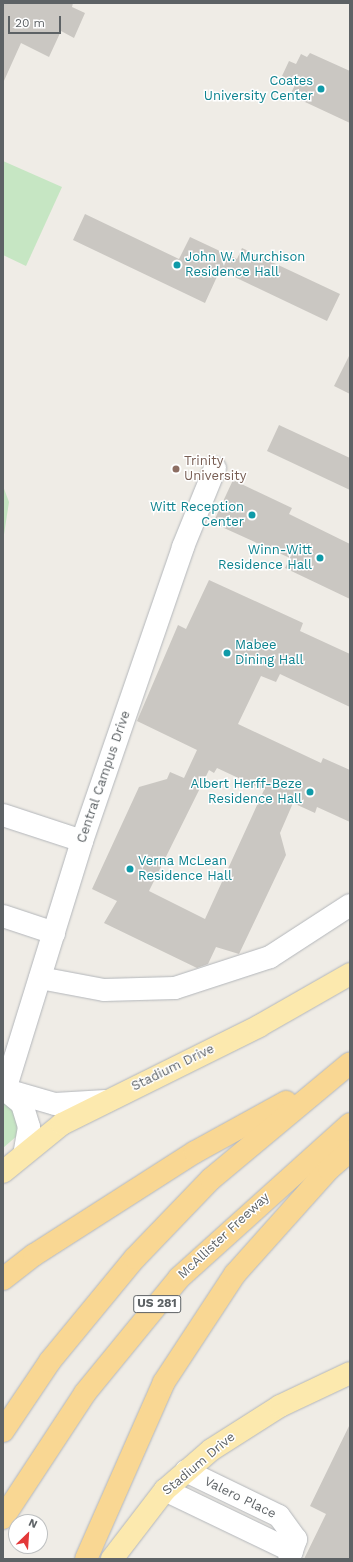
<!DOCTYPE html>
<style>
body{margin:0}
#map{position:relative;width:353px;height:1562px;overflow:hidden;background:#efece6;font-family:"Work Sans",sans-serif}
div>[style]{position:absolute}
.green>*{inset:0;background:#c6e6c3}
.building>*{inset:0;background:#cac7c2}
.roads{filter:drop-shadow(0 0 1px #b3b6ba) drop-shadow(0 0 1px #b3b6ba)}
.minor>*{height:22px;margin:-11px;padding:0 11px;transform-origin:11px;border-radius:11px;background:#fff}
.major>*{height:22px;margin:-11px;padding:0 11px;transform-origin:11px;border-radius:11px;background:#fce9ae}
.highway>*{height:22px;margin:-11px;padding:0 11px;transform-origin:11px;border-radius:11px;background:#f9d793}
.dots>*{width:11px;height:11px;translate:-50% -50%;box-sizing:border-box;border:2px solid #fff;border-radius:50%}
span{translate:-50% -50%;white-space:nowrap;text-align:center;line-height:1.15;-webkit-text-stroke:3px #fff;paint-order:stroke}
.shield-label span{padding:1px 3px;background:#fff;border:1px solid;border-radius:3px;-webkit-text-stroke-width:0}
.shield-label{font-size:12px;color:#5d6265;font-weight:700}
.culture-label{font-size:13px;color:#0d838f}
.right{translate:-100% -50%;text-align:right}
.left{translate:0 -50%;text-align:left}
.education-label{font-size:13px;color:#785e54}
.street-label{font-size:13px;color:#5d6265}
.frame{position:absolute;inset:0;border:4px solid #5d6265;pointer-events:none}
.north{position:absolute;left:8px;top:1514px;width:40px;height:40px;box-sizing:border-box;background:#fff;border:1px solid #bec0c1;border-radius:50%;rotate:25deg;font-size:11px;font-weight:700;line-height:16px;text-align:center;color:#5d6265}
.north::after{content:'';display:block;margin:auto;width:14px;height:18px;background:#e33839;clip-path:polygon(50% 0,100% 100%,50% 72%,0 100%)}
.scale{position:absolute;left:8px;top:16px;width:53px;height:18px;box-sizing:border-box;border:2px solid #5d6265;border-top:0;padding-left:5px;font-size:12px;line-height:14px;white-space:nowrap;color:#5d6265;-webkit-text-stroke:3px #fff;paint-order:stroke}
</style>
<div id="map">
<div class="green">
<i style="clip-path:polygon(3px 161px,62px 187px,26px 266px,3px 255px)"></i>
<i style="clip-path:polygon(3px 486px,9px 502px,3px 541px)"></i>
<i style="clip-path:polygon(3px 1100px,18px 1110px,18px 1135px,3px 1148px)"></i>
</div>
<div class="building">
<i style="clip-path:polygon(3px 3px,73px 3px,72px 7px,85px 13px,74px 38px,61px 31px,49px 57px,21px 43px,3px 83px)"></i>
<i style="clip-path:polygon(310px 53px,350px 71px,350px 123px,290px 95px,296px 83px,282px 76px,289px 61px,296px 64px,301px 54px,307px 57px)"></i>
<i style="clip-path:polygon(85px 214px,179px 259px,190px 237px,237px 259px,242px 248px,340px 294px,327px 321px,220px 270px,205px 303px,73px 240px)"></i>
<i style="clip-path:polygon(350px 354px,350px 394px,334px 386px)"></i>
<i style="clip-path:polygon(279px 425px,350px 458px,350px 490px,267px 451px)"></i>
<i style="clip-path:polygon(233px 480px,292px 508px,289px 514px,350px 544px,350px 599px,285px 568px,290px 558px,213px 523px)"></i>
<i style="clip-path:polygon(evenodd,209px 580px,303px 623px,300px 631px,350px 654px,350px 707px,280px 674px,276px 682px,261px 676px,238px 724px,321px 763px,323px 758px,350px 770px,350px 822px,317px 807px,315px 813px,293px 803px,280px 833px,286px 855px,239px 954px,216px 947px,208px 964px,197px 968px,104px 923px,117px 901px,92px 889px,139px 787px,167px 779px,170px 772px,184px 778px,197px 750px,137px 721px,178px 625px,186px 629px,209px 580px,217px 768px,264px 790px,205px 919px,149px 891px,209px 770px,214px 773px,217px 768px)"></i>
<i style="clip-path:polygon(350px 1424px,350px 1559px,304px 1559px,326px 1514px,310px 1506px)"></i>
</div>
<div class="roads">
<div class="minor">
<i style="left:3px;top:815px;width:83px;rotate:18.2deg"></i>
<i style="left:3px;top:916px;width:54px;rotate:18.4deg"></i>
<i style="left:40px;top:978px;width:65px;rotate:10.6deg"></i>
<i style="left:104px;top:990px;width:71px;rotate:-1.6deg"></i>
<i style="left:175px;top:988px;width:100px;rotate:-18.1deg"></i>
<i style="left:270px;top:957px;width:95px;rotate:-33deg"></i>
<i style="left:3px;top:1089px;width:54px;rotate:16.1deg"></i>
<i style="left:55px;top:1104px;width:51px;rotate:-3.4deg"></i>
<i style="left:5px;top:1090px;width:261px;rotate:-72.8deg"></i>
<i style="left:82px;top:841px;width:311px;rotate:-71deg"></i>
<i style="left:183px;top:547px;width:85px;rotate:-67.9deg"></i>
<i style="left:5px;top:1090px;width:22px;rotate:39deg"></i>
<i style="left:22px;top:1104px;width:24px;rotate:73deg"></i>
<i style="left:29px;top:1127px;width:27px;rotate:100deg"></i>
<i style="left:186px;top:1471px;width:103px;rotate:25.8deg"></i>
<i style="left:279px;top:1516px;width:29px;rotate:54deg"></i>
<i style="left:296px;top:1539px;width:21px;rotate:109deg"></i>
<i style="left:165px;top:1490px;width:141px;rotate:25.7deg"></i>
</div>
<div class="major">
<i style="left:3px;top:1172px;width:76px;rotate:-39.1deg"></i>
<i style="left:62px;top:1124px;width:220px;rotate:-26.4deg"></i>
<i style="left:259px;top:1026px;width:105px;rotate:-29.7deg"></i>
<i style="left:112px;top:1559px;width:87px;rotate:-52.5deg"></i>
<i style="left:165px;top:1490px;width:61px;rotate:-41deg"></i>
<i style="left:211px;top:1450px;width:82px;rotate:-32.5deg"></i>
<i style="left:280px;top:1406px;width:77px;rotate:-25.2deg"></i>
</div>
<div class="highway">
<i style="left:3px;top:1279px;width:39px;rotate:-38deg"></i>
<i style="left:34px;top:1255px;width:191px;rotate:-32.6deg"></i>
<i style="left:195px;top:1152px;width:104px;rotate:-28.8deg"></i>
<i style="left:3px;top:1431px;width:84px;rotate:-56.1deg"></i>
<i style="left:50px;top:1361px;width:134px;rotate:-50.5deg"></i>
<i style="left:135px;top:1258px;width:110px;rotate:-46.1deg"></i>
<i style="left:211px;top:1179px;width:181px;rotate:-39.8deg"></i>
<i style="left:3px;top:1518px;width:149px;rotate:-56.7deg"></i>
<i style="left:85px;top:1393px;width:149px;rotate:-50.7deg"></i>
<i style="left:179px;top:1278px;width:230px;rotate:-42deg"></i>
<i style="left:86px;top:1559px;width:193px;rotate:-66.2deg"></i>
<i style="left:164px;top:1382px;width:129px;rotate:-56.7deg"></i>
<i style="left:235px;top:1274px;width:141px;rotate:-48.2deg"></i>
<i style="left:329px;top:1169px;width:28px;rotate:-41deg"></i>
</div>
</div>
<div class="dots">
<i style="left:321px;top:89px;background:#0f9aa8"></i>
<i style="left:177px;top:265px;background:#0f9aa8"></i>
<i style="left:176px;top:469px;background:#8d6e63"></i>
<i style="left:252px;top:515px;background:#0f9aa8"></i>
<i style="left:320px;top:558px;background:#0f9aa8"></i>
<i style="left:227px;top:653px;background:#0f9aa8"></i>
<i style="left:310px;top:792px;background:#0f9aa8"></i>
<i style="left:130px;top:869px;background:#0f9aa8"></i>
</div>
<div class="shield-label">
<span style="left:157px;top:1304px">US 281</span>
</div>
<div class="culture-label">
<span class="right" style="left:313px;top:89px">Coates<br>University Center</span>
<span class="left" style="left:185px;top:265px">John W. Murchison<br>Residence Hall</span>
<span class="right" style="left:244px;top:515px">Witt Reception<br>Center</span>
<span class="right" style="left:312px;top:558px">Winn-Witt<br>Residence Hall</span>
<span class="left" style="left:235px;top:653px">Mabee<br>Dining Hall</span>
<span class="right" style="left:302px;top:792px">Albert Herff-Beze<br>Residence Hall</span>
<span class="left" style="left:138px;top:869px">Verna McLean<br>Residence Hall</span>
</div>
<div class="education-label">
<span class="left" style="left:184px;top:469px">Trinity<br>University</span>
</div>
<div class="street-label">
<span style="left:104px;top:777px;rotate:-71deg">Central Campus Drive</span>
<span style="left:173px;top:1068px;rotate:-26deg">Stadium Drive</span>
<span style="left:224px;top:1236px;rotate:-43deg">McAllister Freeway</span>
<span style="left:199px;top:1464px;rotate:-40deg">Stadium Drive</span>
<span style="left:240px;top:1498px;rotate:26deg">Valero Place</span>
</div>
<div class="frame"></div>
<div class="north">N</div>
<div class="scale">20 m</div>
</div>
